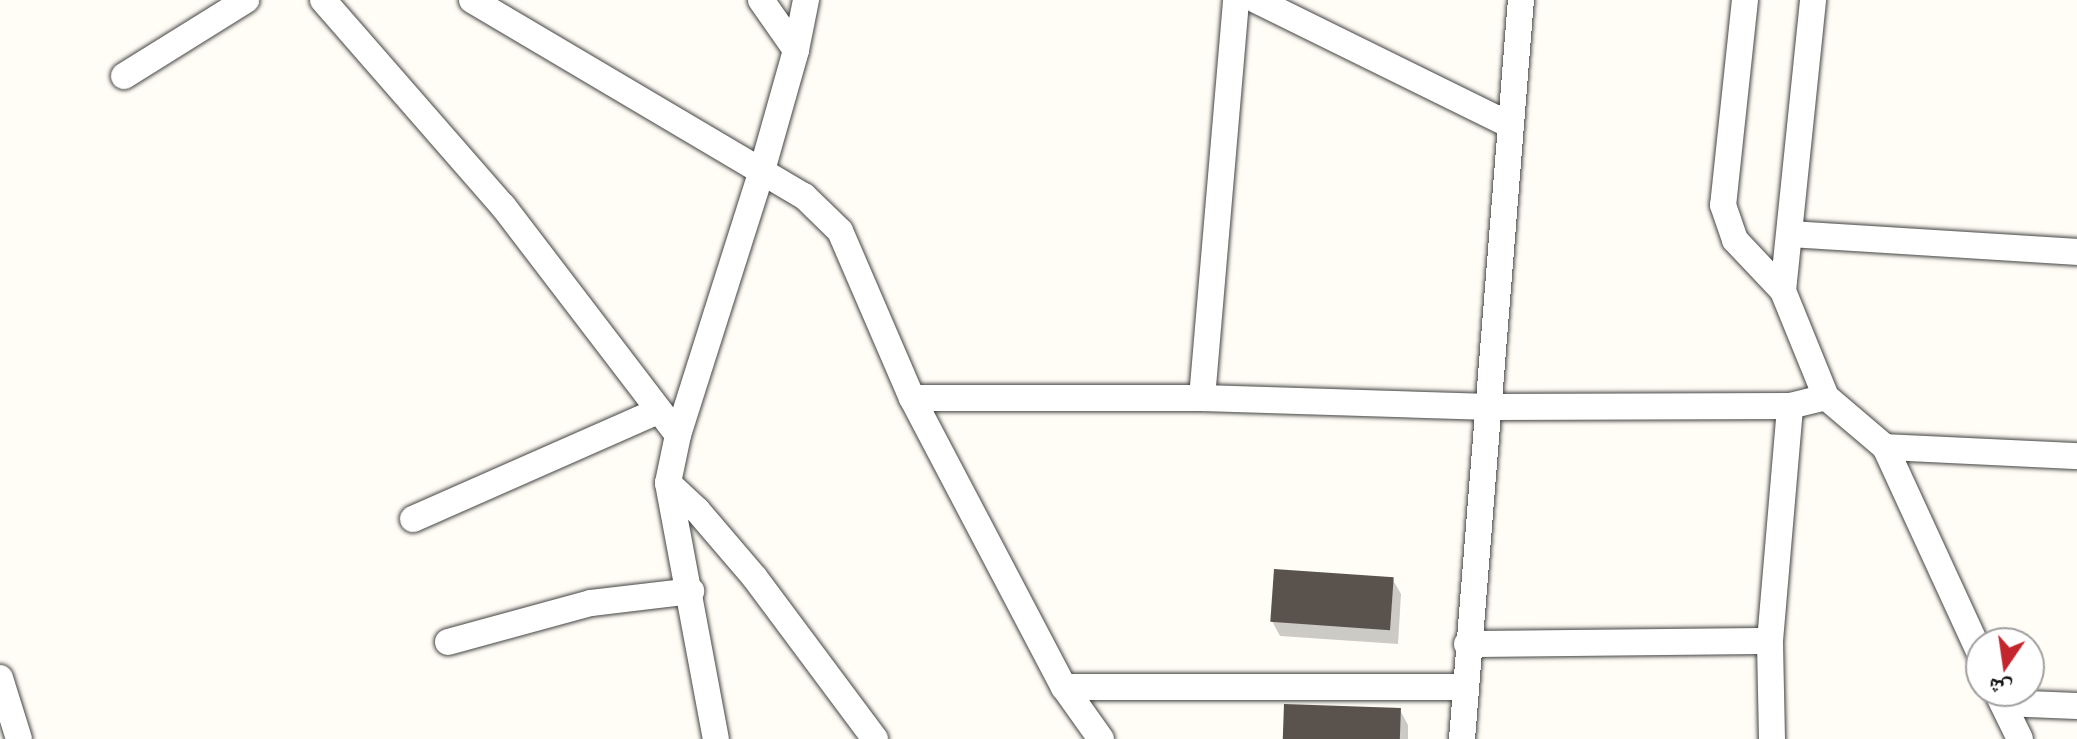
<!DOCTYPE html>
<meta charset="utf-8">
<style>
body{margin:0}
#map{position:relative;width:2077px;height:739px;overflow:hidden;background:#fffdf5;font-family:"IBM Plex Serif","Noto Naskh Arabic",serif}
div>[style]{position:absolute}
.shadow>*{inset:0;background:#0003}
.building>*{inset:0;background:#5a524d;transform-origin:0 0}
.roads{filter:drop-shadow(0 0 2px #444) drop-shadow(0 0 2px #444)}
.street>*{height:26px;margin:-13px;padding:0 13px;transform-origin:13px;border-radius:13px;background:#fff}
span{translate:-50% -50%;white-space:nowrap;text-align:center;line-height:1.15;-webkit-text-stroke:8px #fff;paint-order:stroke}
.north{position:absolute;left:1965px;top:627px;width:80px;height:80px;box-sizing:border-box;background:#fff;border:2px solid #a0a0a0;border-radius:50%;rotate:193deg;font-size:22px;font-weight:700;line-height:32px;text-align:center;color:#111}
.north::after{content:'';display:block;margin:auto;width:28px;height:36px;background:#c4262e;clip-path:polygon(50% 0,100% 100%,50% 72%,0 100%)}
</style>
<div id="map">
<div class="shadow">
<i style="clip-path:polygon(1393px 580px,1401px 594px,1398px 644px,1280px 636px,1272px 621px)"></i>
<i style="clip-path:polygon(1400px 710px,1408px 725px,1408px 739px,1285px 739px)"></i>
</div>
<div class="building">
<i style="left:1274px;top:569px;width:120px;height:53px;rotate:4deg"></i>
<i style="left:1284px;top:704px;width:117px;height:35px;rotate:2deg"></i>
</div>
<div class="roads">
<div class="street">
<i style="left:323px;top:0;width:274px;rotate:48.9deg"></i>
<i style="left:503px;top:206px;width:288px;rotate:52.6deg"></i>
<i style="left:678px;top:435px;width:49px;rotate:101.8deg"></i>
<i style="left:668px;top:483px;width:40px;rotate:43deg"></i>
<i style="left:697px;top:510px;width:89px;rotate:49.5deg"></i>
<i style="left:755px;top:578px;width:201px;rotate:53.3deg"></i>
<i style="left:472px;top:0;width:386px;rotate:30.6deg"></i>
<i style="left:804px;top:196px;width:50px;rotate:44.2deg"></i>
<i style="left:840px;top:231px;width:182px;rotate:66.7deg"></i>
<i style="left:912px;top:398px;width:327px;rotate:62.3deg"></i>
<i style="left:1064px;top:687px;width:64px;rotate:54.6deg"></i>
<i style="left:761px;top:0;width:61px;rotate:55deg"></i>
<i style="left:1256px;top:0;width:281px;rotate:26.2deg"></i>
<i style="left:1745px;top:0;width:206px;rotate:96.1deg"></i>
<i style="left:1723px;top:205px;width:37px;rotate:71deg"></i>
<i style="left:1735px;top:240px;width:70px;rotate:46.7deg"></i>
<i style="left:1783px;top:291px;width:114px;rotate:67.9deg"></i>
<i style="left:1826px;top:397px;width:77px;rotate:40.3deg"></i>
<i style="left:1885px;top:447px;width:230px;rotate:65.3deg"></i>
<i style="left:124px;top:76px;width:144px;rotate:-31.9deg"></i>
<i style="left:1791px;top:234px;width:287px;rotate:3.6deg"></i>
<i style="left:1783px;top:291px;width:293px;rotate:-84.1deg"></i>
<i style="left:912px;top:398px;width:290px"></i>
<i style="left:1202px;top:398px;width:289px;rotate:1.8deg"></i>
<i style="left:1491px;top:407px;width:299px;rotate:-0.2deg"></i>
<i style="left:1790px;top:406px;width:37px;rotate:-14deg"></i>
<i style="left:1202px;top:398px;width:399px;rotate:-85.1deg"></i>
<i style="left:678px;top:435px;width:274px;rotate:-72.4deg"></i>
<i style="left:761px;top:174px;width:129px;rotate:-74.2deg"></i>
<i style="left:796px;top:50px;width:51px;rotate:-78.7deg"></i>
<i style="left:1885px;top:447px;width:192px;rotate:2.7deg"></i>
<i style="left:668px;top:483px;width:260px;rotate:79.4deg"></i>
<i style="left:413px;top:519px;width:268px;rotate:-23.8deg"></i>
<i style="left:448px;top:642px;width:148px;rotate:-15.3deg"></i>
<i style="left:591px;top:603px;width:101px;rotate:-6.8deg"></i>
<i style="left:1467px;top:644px;width:303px;rotate:-0.6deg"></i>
<i style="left:0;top:678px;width:64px;rotate:72.7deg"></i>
<i style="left:1064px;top:687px;width:400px"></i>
<i style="left:1997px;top:692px;width:52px;rotate:63.9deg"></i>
<i style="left:2003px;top:703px;width:74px;rotate:2.3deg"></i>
<i style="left:1462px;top:739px;width:741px;rotate:-85.44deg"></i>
<i style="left:1772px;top:739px;width:98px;rotate:-91.2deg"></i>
<i style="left:1770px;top:641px;width:236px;rotate:-85.1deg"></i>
</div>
</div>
<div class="north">ش</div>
</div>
